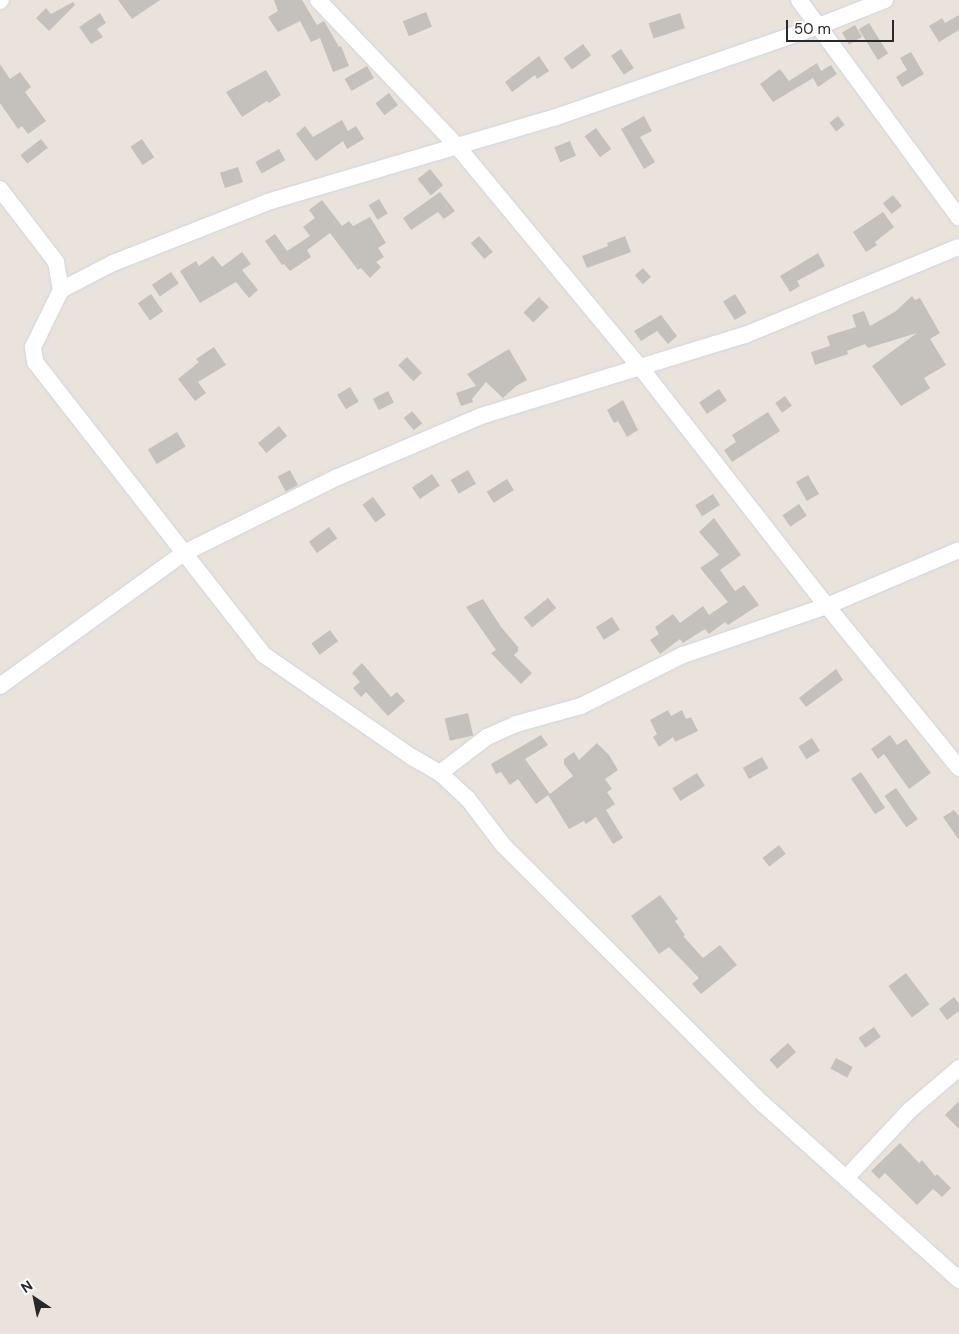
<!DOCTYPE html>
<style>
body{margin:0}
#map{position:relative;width:959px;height:1334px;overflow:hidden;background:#e9e3db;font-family:"DM Sans",sans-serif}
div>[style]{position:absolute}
.building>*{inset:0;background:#c4c0bb;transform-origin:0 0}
.roads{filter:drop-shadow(0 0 1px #d0d3df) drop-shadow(0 0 1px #d0d3df)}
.street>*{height:16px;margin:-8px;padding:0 8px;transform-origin:8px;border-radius:8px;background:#fff}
span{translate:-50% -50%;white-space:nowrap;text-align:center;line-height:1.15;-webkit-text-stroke:4.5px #fff;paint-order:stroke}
.north{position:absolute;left:10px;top:1274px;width:50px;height:50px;-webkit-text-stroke:4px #fff;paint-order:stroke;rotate:326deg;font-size:14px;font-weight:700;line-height:20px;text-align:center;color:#282828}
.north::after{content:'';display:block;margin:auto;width:18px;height:22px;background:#282828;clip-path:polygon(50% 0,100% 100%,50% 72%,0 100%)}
.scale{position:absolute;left:786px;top:20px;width:108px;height:22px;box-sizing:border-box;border:2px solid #282828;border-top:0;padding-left:6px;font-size:15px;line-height:18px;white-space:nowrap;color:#282828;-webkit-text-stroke:4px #fff;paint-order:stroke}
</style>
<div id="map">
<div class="building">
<i style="clip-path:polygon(118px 0,160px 0,132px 19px)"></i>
<i style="clip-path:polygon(274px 0,302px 0,317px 25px,324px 21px,339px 47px,341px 46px,349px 66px,333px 72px,320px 38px,311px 42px,300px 21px,278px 32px,268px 17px,278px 11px)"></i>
<i style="clip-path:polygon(73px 2px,75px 5px,49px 31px,36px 18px,46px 8px,51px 14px)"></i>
<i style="left:426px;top:12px;width:16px;height:25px;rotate:68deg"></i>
<i style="clip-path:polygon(100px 13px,106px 23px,97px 29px,103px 37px,91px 44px,79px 27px)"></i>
<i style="left:680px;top:13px;width:16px;height:33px;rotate:72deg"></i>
<i style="clip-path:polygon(959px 15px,959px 30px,939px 42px,929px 26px,942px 18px,945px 23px)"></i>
<i style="left:869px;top:23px;width:36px;height:12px;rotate:58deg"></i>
<i style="left:855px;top:25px;width:14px;height:15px;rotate:60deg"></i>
<i style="left:583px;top:44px;width:14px;height:24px;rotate:54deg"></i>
<i style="left:621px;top:49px;width:23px;height:12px;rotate:56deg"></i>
<i style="clip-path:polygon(911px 52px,924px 74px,902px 87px,896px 77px,907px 70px,900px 58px)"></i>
<i style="clip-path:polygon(539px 56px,549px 71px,537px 79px,535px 75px,512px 92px,505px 82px)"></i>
<i style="clip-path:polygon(817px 63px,821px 71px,831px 65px,837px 74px,818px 87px,813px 78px,773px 102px,760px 84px,780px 69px,789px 81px)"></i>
<i style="clip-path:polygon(0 64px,10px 79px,20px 72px,31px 87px,25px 92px,46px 121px,28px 134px,22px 126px,18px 129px,0 103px)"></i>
<i style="left:367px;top:66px;width:14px;height:26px;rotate:60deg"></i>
<i style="clip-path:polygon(266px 70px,281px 95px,269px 103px,267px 101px,242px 117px,226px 92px)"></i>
<i style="left:389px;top:93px;width:15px;height:17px;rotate:53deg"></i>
<i style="clip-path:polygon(644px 116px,652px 131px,640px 137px,655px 162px,644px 169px,621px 129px)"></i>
<i style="left:838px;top:116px;width:11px;height:11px;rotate:52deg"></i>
<i style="clip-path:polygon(342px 120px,348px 131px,356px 126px,364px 139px,347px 149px,343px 141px,316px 161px,296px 134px,305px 126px,313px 137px)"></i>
<i style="left:596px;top:128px;width:26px;height:14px;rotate:54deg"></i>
<i style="left:41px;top:139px;width:11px;height:26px;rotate:52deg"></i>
<i style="left:142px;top:139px;width:22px;height:14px;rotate:56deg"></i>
<i style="left:570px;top:141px;width:16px;height:17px;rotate:68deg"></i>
<i style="left:279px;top:149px;width:13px;height:27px;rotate:61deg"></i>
<i style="left:238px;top:167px;width:16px;height:19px;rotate:72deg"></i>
<i style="left:430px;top:169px;width:21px;height:16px;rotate:51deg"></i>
<i style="clip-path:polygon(440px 192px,455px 211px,444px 219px,438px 212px,411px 230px,403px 218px)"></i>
<i style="left:893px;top:195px;width:14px;height:13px;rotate:51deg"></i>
<i style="left:379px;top:199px;width:17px;height:12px;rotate:59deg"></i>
<i style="clip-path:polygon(322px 200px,342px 226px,349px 221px,353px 226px,370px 217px,386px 243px,378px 248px,384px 257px,376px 262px,381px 267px,370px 278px,361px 268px,358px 270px,330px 233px,307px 250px,311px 257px,290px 271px,284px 264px,282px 265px,265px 241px,275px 234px,287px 251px,310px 236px,303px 227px,315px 218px,309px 210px)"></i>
<i style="clip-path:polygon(883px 212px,894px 227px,875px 242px,877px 245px,866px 252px,853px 232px)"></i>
<i style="left:479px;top:236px;width:21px;height:11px;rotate:49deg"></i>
<i style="clip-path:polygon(625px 236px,631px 252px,587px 268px,582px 256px,608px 246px,607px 243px)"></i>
<i style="clip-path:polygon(242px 252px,251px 264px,242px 270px,258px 290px,249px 298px,236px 282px,200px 303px,180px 271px,196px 261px,199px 266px,213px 256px,222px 267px)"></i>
<i style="clip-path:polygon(818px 253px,825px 266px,797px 281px,800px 286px,790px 292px,780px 276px)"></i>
<i style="left:643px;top:268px;width:12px;height:11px;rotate:48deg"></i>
<i style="left:171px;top:272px;width:14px;height:23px;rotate:56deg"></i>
<i style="left:151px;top:294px;width:21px;height:16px;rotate:55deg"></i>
<i style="left:735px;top:294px;width:22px;height:14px;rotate:58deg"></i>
<i style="clip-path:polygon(912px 296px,915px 300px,920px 298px,940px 333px,930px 339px,946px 365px,924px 378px,930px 388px,926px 391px,901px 406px,872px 366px,917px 333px,868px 348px,865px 344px,847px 351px,848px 354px,815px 365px,811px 352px,830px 346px,827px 336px,856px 327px,852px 315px,864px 311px,870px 326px,896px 311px)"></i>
<i style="left:539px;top:297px;width:14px;height:22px;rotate:45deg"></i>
<i style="clip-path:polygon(661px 315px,677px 336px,668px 344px,657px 331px,641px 341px,634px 331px)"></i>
<i style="clip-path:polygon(214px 347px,226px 365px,198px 382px,206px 393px,195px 401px,178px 379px,199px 362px,196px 359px)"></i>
<i style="clip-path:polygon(509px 349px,527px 380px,516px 386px,503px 398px,486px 382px,472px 399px,473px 402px,461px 406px,456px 393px,476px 386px,467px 374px)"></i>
<i style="left:407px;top:357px;width:22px;height:12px;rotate:47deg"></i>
<i style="left:350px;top:387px;width:17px;height:15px;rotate:59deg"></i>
<i style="left:719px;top:389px;width:14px;height:24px;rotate:56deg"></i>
<i style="left:388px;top:391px;width:13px;height:17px;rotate:63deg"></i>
<i style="left:785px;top:396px;width:12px;height:12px;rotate:55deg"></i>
<i style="clip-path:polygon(623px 400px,638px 430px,627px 437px,618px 421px,614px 423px,607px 410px)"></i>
<i style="left:412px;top:411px;width:16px;height:11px;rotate:50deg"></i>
<i style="clip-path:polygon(768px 412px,780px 431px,732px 462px,724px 450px,736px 442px,732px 435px)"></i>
<i style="left:279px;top:426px;width:13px;height:27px;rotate:51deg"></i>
<i style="left:177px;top:432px;width:17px;height:34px;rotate:59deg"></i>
<i style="left:290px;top:470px;width:17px;height:14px;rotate:62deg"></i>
<i style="left:468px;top:470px;width:16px;height:20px;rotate:60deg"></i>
<i style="left:432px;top:474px;width:14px;height:24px;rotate:56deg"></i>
<i style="left:808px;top:475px;width:22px;height:14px;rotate:60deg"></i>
<i style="left:507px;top:479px;width:13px;height:24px;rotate:58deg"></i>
<i style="left:713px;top:494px;width:13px;height:21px;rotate:58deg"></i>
<i style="left:373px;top:497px;width:22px;height:13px;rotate:54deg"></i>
<i style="left:799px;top:504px;width:14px;height:20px;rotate:56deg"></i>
<i style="clip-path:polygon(714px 518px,741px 555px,720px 570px,735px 591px,744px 585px,759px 605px,728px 625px,725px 622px,709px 634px,705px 629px,683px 643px,680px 639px,660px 654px,650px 640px,659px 634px,655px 627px,673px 614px,680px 623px,703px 606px,709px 615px,728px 602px,700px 568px,719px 555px,699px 532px)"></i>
<i style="left:329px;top:527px;width:14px;height:25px;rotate:54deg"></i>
<i style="left:548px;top:598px;width:13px;height:31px;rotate:51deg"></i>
<i style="clip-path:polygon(483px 599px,501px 627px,518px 647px,518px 651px,514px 655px,532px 673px,521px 684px,491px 653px,496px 650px,466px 607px)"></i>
<i style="left:612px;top:617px;width:15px;height:19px;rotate:58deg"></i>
<i style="left:330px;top:630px;width:14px;height:23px;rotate:54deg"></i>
<i style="clip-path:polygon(362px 663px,391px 697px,397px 692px,405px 701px,388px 716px,366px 692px,361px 697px,353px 688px,360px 682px,352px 673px)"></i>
<i style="clip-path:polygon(836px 669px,843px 680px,806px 707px,799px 698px)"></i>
<i style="clip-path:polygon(668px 710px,671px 716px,682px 710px,686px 719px,691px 717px,698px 731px,675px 742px,673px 737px,659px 747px,653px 737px,657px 734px,650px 720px)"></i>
<i style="left:468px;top:713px;width:23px;height:24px;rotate:77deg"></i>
<i style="clip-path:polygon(541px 735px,548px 745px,525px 759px,550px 794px,573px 776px,564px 764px,564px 759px,574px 752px,579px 760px,597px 743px,609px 755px,618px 770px,605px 779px,612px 789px,607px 792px,615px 804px,606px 810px,623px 838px,613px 844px,596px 817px,586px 824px,584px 821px,569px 829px,548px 795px,536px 804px,518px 779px,510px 785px,501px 772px,496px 774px,491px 764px)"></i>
<i style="clip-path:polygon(890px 735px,897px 745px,906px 739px,931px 773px,909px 789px,884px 754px,878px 759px,871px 749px)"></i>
<i style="left:812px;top:738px;width:15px;height:16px;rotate:58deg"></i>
<i style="left:762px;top:757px;width:13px;height:22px;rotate:61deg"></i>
<i style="left:861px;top:772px;width:43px;height:12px;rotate:56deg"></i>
<i style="left:697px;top:773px;width:15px;height:29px;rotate:58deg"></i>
<i style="left:896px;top:788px;width:38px;height:14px;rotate:55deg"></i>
<i style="clip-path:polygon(954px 810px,959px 816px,959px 840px,943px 817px)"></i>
<i style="left:779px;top:845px;width:11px;height:21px;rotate:52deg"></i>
<i style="clip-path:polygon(660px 895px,678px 919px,675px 921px,685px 935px,683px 936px,703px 958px,720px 945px,737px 965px,701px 994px,692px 984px,699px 978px,669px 947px,659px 954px,631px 916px)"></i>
<i style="left:906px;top:973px;width:39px;height:22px;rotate:53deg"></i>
<i style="clip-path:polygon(954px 997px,959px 1004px,959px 1011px,947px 1020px,939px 1009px)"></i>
<i style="left:874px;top:1027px;width:12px;height:19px;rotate:55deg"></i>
<i style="left:788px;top:1043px;width:12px;height:25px;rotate:48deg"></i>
<i style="left:836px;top:1058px;width:19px;height:12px;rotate:28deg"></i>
<i style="clip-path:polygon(959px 1101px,959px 1129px,945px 1115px)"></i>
<i style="clip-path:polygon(900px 1143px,919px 1163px,922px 1160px,935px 1176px,937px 1174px,951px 1188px,942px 1197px,933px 1189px,917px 1205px,885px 1173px,879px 1179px,871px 1171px)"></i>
</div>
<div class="roads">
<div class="street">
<i style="left:318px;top:0;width:202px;rotate:46.4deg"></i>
<i style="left:457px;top:146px;width:287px;rotate:50.4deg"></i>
<i style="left:640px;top:367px;width:303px;rotate:52deg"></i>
<i style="left:827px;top:606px;width:209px;rotate:50.8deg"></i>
<i style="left:799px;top:0;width:270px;rotate:53.7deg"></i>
<i style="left:885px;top:0;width:71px;rotate:158.5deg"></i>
<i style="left:819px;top:26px;width:278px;rotate:160.9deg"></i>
<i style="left:556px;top:117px;width:300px;rotate:163.6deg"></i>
<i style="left:268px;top:202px;width:167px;rotate:158.5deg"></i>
<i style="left:113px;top:263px;width:59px;rotate:152.6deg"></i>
<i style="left:61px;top:290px;width:64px;rotate:116.2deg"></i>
<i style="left:33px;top:347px;width:15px;rotate:82deg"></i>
<i style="left:35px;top:362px;width:372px;rotate:52deg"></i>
<i style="left:264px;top:655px;width:180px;rotate:34.6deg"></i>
<i style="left:412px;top:757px;width:32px;rotate:30deg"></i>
<i style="left:440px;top:773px;width:38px;rotate:43deg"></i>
<i style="left:468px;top:799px;width:58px;rotate:52.7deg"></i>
<i style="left:503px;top:845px;width:366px;rotate:44.9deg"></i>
<i style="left:762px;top:1103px;width:265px;rotate:41.9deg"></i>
<i style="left:0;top:1px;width:1px;rotate:-45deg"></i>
<i style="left:0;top:189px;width:92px;rotate:52.5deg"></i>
<i style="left:56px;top:262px;width:28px;rotate:80deg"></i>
<i style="left:0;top:686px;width:227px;rotate:-35.9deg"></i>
<i style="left:184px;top:553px;width:172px;rotate:-26.3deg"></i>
<i style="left:338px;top:477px;width:155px;rotate:-23.1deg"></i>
<i style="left:481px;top:416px;width:276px;rotate:-17.1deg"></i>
<i style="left:745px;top:335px;width:231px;rotate:-22.4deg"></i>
<i style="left:440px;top:773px;width:59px;rotate:-37.5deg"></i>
<i style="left:487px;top:737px;width:32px;rotate:-24deg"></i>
<i style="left:516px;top:724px;width:67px;rotate:-15.5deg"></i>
<i style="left:581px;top:706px;width:114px;rotate:-26.6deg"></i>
<i style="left:683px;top:655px;width:152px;rotate:-18.8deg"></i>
<i style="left:827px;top:606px;width:143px;rotate:-23deg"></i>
<i style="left:846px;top:1178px;width:93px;rotate:-46.7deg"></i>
<i style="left:910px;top:1110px;width:65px;rotate:-40.6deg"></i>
</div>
</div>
<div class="north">N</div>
<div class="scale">50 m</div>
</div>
